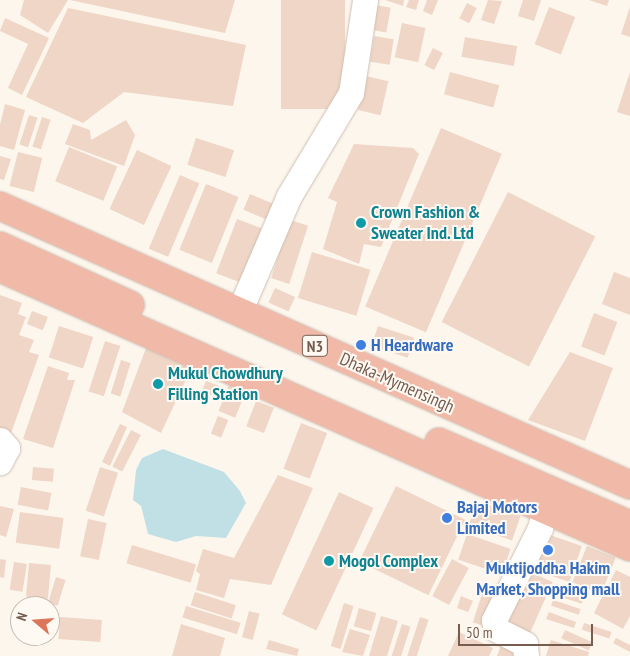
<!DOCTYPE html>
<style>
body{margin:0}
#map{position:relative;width:630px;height:656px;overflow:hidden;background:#fcf6ed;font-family:"PT Sans Narrow",sans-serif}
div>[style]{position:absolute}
.water>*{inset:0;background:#c1e0e5}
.building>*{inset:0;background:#efd6c6;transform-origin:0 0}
.roads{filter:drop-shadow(0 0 1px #cebeb2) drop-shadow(0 0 1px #cebeb2)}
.minor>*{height:25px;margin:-12.5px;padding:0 12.5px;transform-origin:12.5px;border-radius:12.5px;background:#fff}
.highway>*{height:28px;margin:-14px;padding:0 14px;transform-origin:14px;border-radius:14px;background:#f1baa8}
.dots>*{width:14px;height:14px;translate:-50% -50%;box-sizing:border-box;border:2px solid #fefaf3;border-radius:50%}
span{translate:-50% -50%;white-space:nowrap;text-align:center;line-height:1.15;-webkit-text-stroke:4px #fefaf3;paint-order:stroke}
.shield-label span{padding:1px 4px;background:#fefaf3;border:1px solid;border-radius:4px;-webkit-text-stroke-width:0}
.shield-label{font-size:16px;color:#765d50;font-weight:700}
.culture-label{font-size:18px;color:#0d838f;font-weight:700}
.left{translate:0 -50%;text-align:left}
.shop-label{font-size:18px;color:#366cbe;font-weight:700}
.street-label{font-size:18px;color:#765d50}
.north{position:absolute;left:10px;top:596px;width:50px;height:50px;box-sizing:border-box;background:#fefaf3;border:1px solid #c8bbb2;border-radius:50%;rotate:288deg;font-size:14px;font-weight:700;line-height:20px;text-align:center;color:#765d50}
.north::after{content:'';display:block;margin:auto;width:18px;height:22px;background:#dc765b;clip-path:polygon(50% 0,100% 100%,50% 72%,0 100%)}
.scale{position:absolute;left:458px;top:624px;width:135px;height:22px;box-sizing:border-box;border:2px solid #765d50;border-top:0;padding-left:6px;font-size:15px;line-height:18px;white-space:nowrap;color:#765d50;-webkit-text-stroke:4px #fefaf3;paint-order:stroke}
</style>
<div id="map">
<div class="water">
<i style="clip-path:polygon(163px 449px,224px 472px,240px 491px,246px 503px,226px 538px,196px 536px,176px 542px,148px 534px,141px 506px,133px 500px,136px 470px,142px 458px)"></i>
</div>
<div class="building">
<i style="clip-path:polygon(24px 0,68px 0,48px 33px,20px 15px)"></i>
<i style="clip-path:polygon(70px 0,235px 0,225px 33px)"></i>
<i style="left:281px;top:0;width:64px;height:109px"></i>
<i style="clip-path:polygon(385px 0,404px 0,403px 6px)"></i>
<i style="clip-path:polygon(409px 0,419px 0,416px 10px,406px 7px)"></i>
<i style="clip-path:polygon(427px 0,438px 0,432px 15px,423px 11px)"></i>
<i style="clip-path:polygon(488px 0,502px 1px,494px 24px,481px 20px)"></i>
<i style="clip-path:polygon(523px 0,541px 0,534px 21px,518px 16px)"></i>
<i style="clip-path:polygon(589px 0,609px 0,607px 6px)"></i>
<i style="left:467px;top:3px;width:11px;height:17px;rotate:27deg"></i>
<i style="left:369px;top:4px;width:22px;height:25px;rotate:10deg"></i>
<i style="left:549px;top:7px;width:28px;height:40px;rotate:21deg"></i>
<i style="clip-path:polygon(630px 7px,630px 37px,621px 34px)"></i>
<i style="clip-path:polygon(68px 8px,246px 45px,233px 106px,124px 92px,83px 123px,26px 97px)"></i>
<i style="clip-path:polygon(5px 18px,49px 38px,22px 95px,8px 88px,28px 44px,0 31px)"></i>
<i style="left:402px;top:23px;width:24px;height:35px;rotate:12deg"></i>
<i style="left:374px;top:36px;width:20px;height:26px;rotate:9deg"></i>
<i style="left:465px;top:37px;width:53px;height:20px;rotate:10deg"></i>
<i style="left:433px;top:48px;width:11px;height:19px;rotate:27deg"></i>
<i style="left:450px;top:72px;width:51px;height:23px;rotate:15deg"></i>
<i style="clip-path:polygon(630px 72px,630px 116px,617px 112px)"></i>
<i style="left:366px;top:76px;width:23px;height:35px;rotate:13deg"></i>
<i style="clip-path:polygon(5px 104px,25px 110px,14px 150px,0 146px,0 125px)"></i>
<i style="left:29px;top:115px;width:9px;height:31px;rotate:18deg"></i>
<i style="left:42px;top:117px;width:9px;height:31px;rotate:18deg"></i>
<i style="clip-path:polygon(126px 120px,135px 135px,124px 166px,65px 144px,73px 124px,90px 130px,91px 140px)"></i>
<i style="left:441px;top:128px;width:66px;height:194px;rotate:23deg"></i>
<i style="left:196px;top:138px;width:40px;height:28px;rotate:18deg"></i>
<i style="clip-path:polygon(354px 144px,413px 148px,419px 154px,381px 247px,364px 244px,359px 264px,323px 249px,337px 202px,328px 198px)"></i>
<i style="left:69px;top:147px;width:52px;height:37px;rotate:22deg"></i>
<i style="left:137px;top:150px;width:38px;height:65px;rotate:25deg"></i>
<i style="left:18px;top:152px;width:25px;height:35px;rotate:14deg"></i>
<i style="clip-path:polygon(0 156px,11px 159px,4px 180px,0 179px)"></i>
<i style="left:180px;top:175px;width:21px;height:80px;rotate:23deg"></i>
<i style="left:206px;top:184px;width:35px;height:71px;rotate:22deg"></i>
<i style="left:508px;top:192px;width:98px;height:146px;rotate:27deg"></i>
<i style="left:250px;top:194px;width:25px;height:17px;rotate:23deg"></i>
<i style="left:237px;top:219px;width:31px;height:58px;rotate:21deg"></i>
<i style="left:290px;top:220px;width:19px;height:61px;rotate:18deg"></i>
<i style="left:312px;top:252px;width:61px;height:48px;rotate:17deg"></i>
<i style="clip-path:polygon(614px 272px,630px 278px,630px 315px,602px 304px)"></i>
<i style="left:275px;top:288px;width:22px;height:16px;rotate:24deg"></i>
<i style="clip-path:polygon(0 295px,22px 303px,18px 314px,26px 317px,19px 335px,34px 340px,29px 352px,39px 355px,11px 433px,0 429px)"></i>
<i style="left:32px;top:311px;width:17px;height:14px;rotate:21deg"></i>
<i style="left:594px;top:313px;width:25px;height:36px;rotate:21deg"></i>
<i style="left:59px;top:326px;width:36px;height:33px;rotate:18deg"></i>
<i style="left:378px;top:326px;width:38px;height:21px;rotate:18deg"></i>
<i style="left:105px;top:341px;width:16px;height:53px;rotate:18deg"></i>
<i style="clip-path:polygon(148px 343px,197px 356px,161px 433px,122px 412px)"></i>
<i style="clip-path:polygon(570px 352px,613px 368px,585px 441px,528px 420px)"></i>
<i style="left:121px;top:360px;width:10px;height:35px;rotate:17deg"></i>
<i style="clip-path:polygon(48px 366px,69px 373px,67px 380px,75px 380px,53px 448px,23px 439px)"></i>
<i style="left:206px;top:381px;width:19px;height:11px;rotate:21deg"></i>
<i style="left:229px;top:385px;width:18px;height:28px;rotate:22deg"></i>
<i style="left:256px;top:401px;width:19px;height:27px;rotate:21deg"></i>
<i style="left:218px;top:416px;width:11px;height:19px;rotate:22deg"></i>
<i style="left:301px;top:423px;width:28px;height:49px;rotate:21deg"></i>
<i style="clip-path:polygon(120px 424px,127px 427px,110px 466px,102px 462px)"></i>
<i style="left:131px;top:430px;width:11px;height:41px;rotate:27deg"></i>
<i style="left:33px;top:467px;width:21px;height:13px;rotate:5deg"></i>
<i style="left:100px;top:467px;width:19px;height:46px;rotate:18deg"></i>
<i style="clip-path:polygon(278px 475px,313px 488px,271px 585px,230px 579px,224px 598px,196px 590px,200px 574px,196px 571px,203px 549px,234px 558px)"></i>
<i style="left:396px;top:486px;width:77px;height:84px;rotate:26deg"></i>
<i style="left:21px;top:487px;width:31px;height:18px;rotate:11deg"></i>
<i style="left:339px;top:492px;width:38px;height:135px;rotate:25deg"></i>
<i style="left:477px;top:501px;width:46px;height:26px;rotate:19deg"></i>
<i style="clip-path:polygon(0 506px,14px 509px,6px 537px,0 535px)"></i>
<i style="left:20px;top:512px;width:44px;height:31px;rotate:8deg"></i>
<i style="left:88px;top:519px;width:19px;height:38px;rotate:12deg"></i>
<i style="left:544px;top:533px;width:40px;height:38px;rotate:19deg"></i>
<i style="left:467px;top:534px;width:46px;height:27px;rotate:19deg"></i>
<i style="left:132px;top:545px;width:67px;height:19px;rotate:17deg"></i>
<i style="left:587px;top:546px;width:31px;height:39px;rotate:22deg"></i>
<i style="clip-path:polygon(0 559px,6px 560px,4px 578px,0 577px)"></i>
<i style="left:452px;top:559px;width:19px;height:42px;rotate:28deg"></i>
<i style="left:14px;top:562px;width:13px;height:28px;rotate:9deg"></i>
<i style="left:29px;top:563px;width:22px;height:34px;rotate:5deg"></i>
<i style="clip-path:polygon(616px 570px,630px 577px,630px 616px,623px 629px,594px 613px)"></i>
<i style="left:528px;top:571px;width:27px;height:63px;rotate:24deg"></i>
<i style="left:56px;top:577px;width:10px;height:27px;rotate:17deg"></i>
<i style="left:484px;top:588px;width:16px;height:36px;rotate:18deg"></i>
<i style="left:556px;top:589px;width:29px;height:6px;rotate:18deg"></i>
<i style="left:195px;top:592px;width:43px;height:14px;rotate:18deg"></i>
<i style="clip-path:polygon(461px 596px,473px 601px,468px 612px,457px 608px)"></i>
<i style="left:553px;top:600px;width:29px;height:6px;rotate:18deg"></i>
<i style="left:344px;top:603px;width:10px;height:45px;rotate:17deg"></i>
<i style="left:186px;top:606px;width:57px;height:12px;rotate:17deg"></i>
<i style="left:359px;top:608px;width:18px;height:19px;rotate:16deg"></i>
<i style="left:249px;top:611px;width:11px;height:27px;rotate:15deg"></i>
<i style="clip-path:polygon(549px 612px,576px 622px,574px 628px,546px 619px)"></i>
<i style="clip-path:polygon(381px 616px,398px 621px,387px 656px,369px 656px)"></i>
<i style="left:60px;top:617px;width:42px;height:22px;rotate:4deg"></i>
<i style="left:420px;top:617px;width:9px;height:41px;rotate:18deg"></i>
<i style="left:584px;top:623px;width:29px;height:7px;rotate:18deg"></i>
<i style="clip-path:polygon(181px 624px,225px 638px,220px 656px,172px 656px)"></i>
<i style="left:402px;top:624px;width:9px;height:34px;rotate:18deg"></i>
<i style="clip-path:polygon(350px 629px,370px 635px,363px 656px,342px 652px)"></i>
<i style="left:565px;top:630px;width:30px;height:9px;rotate:24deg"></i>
<i style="clip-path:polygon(459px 632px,493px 648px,489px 656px,448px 656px)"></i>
<i style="clip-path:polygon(616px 638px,630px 645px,630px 652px,613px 643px)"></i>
<i style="clip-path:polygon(269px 640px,299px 649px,297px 656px,266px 649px)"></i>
<i style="clip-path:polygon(551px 640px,589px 652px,588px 656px,546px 656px)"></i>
<i style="clip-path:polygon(502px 643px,519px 656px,497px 656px)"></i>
</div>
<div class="roads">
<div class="minor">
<i style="left:239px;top:312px;width:126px;rotate:-66.7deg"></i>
<i style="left:289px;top:196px;width:120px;rotate:-59deg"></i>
<i style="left:351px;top:93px;width:94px;rotate:-81.4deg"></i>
<i style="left:0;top:440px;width:11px;rotate:49deg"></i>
<i style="left:7px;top:448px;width:16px;rotate:117deg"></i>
<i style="left:526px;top:656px;width:12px;rotate:-95deg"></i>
<i style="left:525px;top:644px;width:33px;rotate:-153deg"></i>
<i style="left:496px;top:629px;width:9px;rotate:-103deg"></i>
<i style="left:494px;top:620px;width:103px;rotate:-63.4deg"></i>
<i style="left:540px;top:528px;width:19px;rotate:-74deg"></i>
</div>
<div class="highway">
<i style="left:0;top:206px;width:689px;rotate:23.89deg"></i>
<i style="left:0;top:246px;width:143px;rotate:24.4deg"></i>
<i style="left:0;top:268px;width:689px;rotate:23.89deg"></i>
<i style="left:439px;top:442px;width:208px;rotate:23.5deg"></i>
</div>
</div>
<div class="dots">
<i style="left:361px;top:223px;background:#0f9aa8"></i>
<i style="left:361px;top:345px;background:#3f7fe0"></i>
<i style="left:158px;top:384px;background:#0f9aa8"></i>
<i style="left:447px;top:518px;background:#3f7fe0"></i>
<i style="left:548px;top:550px;background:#3f7fe0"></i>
<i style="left:329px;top:561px;background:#0f9aa8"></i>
</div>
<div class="shield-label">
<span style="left:315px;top:346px">N3</span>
</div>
<div class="culture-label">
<span class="left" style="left:371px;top:223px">Crown Fashion &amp;<br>Sweater Ind. Ltd</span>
<span class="left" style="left:168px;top:384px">Mukul Chowdhury<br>Filling Station</span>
<span class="left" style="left:339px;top:561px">Mogol Complex</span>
</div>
<div class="shop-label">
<span class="left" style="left:371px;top:345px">H Heardware</span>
<span class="left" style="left:457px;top:518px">Bajaj Motors<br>Limited</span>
<span style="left:548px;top:579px">Muktijoddha Hakim<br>Market, Shopping mall</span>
</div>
<div class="street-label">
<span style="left:397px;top:383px;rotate:24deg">Dhaka-Mymensingh</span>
</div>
<div class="north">N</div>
<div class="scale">50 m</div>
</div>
